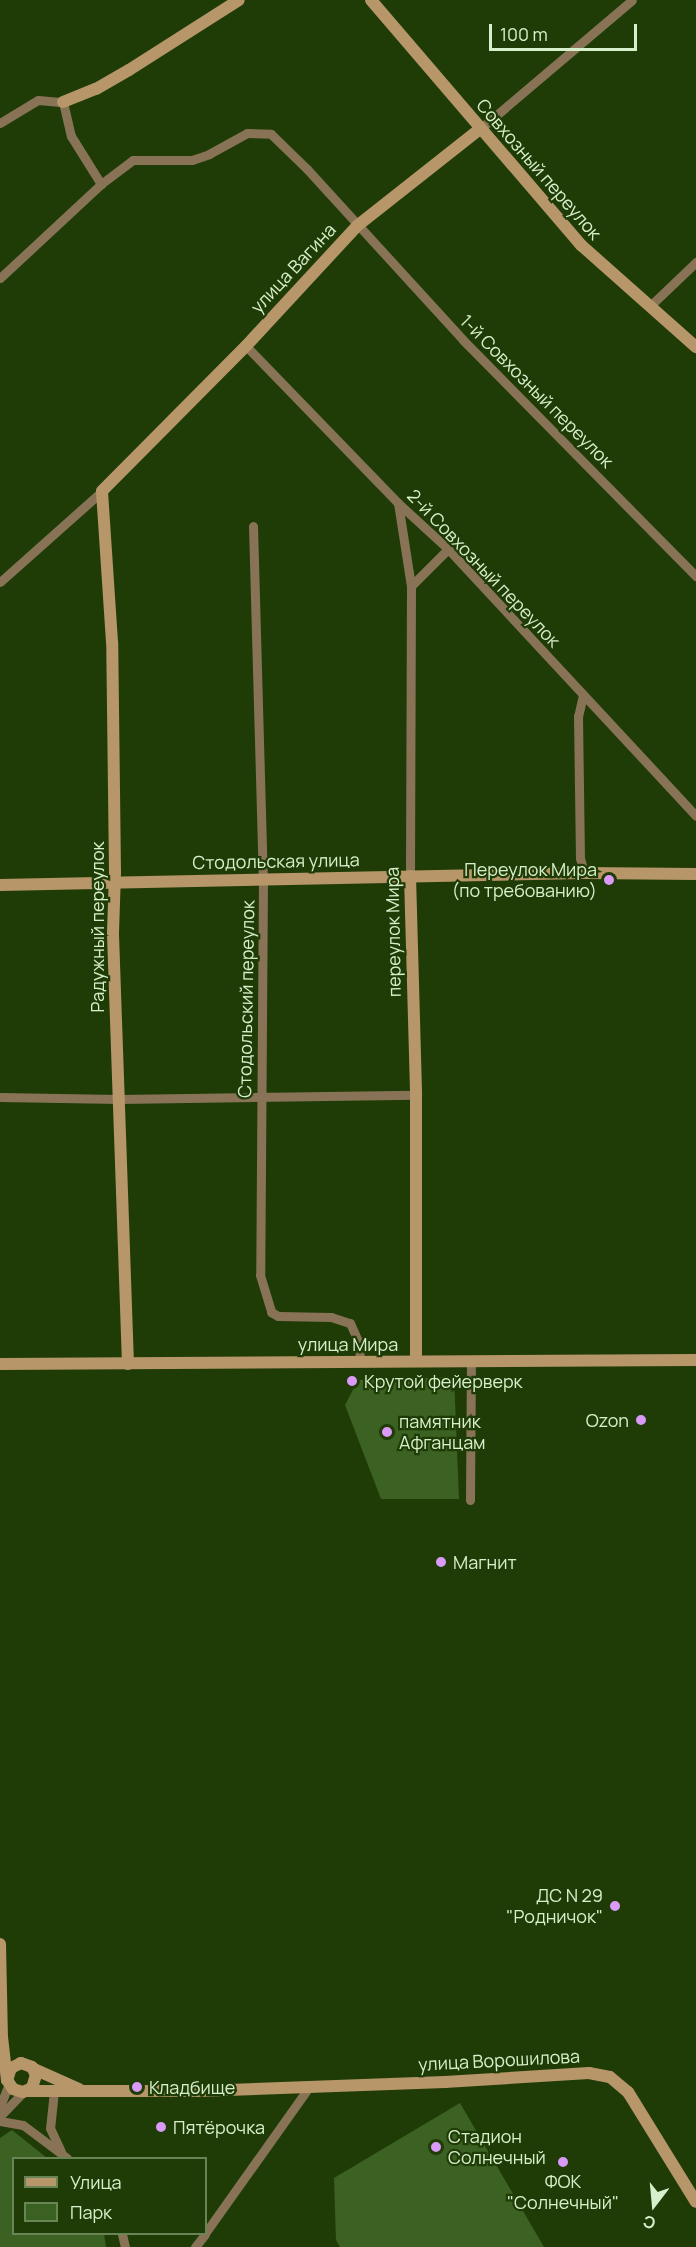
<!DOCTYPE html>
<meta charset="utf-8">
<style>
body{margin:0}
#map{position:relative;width:696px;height:2247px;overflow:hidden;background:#1f3c07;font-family:Manrope,sans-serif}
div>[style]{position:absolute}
.green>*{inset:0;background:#3c6223}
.street>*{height:9px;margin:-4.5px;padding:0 4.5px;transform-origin:4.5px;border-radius:4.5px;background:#887357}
.secondary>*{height:12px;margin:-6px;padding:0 6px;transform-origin:6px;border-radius:6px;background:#b79669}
.dots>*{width:16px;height:16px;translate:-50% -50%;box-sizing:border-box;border:3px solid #1f3c07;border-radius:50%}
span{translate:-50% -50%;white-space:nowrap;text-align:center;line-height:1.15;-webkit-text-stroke:4.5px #1f3c07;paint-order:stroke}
.street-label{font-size:18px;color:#d8efcb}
.poi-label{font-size:18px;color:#d8efcb}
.right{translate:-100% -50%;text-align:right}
.left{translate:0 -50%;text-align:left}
.legend{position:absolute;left:12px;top:2157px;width:195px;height:78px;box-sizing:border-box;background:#1f3c07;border:2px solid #698455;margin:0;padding:8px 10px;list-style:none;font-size:18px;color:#d8efcb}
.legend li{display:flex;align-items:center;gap:12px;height:30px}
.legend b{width:30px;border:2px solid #698455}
.north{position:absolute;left:624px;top:2175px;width:60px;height:60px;-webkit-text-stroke:4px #1f3c07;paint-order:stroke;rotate:196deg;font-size:16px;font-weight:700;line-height:24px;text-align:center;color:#d8efcb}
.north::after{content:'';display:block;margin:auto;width:21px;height:27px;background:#d8efcb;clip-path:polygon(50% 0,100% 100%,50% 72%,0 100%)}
.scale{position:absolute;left:489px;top:24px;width:148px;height:27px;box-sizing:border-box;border:3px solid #d8efcb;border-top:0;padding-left:8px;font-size:18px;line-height:21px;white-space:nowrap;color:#d8efcb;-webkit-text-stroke:4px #1f3c07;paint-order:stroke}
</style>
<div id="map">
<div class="green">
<i style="clip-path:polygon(454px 1377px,459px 1499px,381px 1499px,345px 1405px,358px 1380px)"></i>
<i style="clip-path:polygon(460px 2103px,544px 2247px,340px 2247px,336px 2240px,334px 2178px)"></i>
<i style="clip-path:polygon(12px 2130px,47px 2158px,14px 2158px,14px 2234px,104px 2234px,106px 2247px,0 2247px,0 2138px)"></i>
</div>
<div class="street">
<i style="left:0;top:123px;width:44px;rotate:-31.2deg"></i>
<i style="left:38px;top:100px;width:25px;rotate:5deg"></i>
<i style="left:63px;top:102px;width:35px;rotate:77deg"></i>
<i style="left:71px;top:136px;width:57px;rotate:58deg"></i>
<i style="left:480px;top:129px;width:199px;rotate:-40.3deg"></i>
<i style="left:0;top:278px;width:138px;rotate:-42.9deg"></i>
<i style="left:101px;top:184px;width:40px;rotate:-37deg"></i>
<i style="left:133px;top:160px;width:59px"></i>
<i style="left:192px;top:160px;width:18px;rotate:-19deg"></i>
<i style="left:209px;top:154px;width:43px;rotate:-28.9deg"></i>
<i style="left:247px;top:133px;width:24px;rotate:2deg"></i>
<i style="left:271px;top:134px;width:50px;rotate:44.2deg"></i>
<i style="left:307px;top:169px;width:231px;rotate:47.6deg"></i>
<i style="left:463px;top:340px;width:332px;rotate:45.4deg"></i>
<i style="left:650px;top:306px;width:64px;rotate:-43.7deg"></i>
<i style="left:246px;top:346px;width:219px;rotate:45.9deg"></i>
<i style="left:398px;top:503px;width:68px;rotate:42.6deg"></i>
<i style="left:448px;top:549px;width:364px;rotate:47.1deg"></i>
<i style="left:398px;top:503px;width:84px;rotate:81.1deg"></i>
<i style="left:411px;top:586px;width:290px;rotate:90.2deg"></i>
<i style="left:253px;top:526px;width:353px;rotate:88.4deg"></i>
<i style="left:263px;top:879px;width:396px;rotate:90.4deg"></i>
<i style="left:260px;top:1275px;width:39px;rotate:73deg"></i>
<i style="left:271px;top:1312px;width:8px;rotate:30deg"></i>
<i style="left:278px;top:1316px;width:53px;rotate:1.1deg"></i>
<i style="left:331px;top:1317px;width:20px;rotate:18deg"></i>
<i style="left:350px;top:1323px;width:22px;rotate:66deg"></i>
<i style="left:359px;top:1343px;width:19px;rotate:87deg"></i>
<i style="left:0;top:582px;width:137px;rotate:-41.7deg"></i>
<i style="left:411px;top:586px;width:52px;rotate:-45deg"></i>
<i style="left:583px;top:695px;width:22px;rotate:103deg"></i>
<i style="left:578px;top:716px;width:142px;rotate:89.2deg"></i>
<i style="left:580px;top:858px;width:16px;rotate:75deg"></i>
<i style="left:0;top:1097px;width:119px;rotate:1deg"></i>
<i style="left:119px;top:1099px;width:297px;rotate:-0.8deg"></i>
<i style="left:470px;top:1500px;width:139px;rotate:-89.6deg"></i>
<i style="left:54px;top:2091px;width:37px;rotate:96deg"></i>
<i style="left:50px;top:2128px;width:26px;rotate:65deg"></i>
<i style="left:0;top:2106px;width:24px;rotate:-68deg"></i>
<i style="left:0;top:2116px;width:33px;rotate:-46deg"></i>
<i style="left:0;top:2121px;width:23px;rotate:10deg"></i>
<i style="left:23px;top:2125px;width:55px;rotate:36.9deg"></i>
<i style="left:206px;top:2232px;width:178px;rotate:-54.6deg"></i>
<i style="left:122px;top:2234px;width:13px;rotate:77deg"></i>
<i style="left:195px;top:2247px;width:16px;rotate:-52deg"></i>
</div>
<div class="secondary">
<i style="left:371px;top:0;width:323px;rotate:49.4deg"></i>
<i style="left:581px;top:245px;width:154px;rotate:41.6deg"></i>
<i style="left:63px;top:102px;width:35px;rotate:-22deg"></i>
<i style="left:96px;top:89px;width:38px;rotate:-30deg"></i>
<i style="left:129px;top:70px;width:130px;rotate:-32.5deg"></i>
<i style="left:410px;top:876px;width:219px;rotate:88.4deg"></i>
<i style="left:416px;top:1095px;width:266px;rotate:90deg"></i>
<i style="left:0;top:885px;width:584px;rotate:-1.18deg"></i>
<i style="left:584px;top:873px;width:112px;rotate:0.5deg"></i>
<i style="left:0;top:1364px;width:696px;rotate:-0.33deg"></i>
<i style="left:128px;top:1364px;width:431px;rotate:-92deg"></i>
<i style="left:113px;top:933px;width:61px;rotate:-88.1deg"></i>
<i style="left:115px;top:872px;width:230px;rotate:-90.7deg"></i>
<i style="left:112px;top:642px;width:151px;rotate:-93.8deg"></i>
<i style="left:102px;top:491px;width:204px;rotate:-45.2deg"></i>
<i style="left:246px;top:346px;width:163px;rotate:-47.2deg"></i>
<i style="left:357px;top:226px;width:157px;rotate:-38.3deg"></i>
<i style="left:0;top:1944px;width:93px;rotate:88.8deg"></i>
<i style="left:2px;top:2037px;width:43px;rotate:83.4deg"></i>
<i style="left:7px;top:2080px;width:11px;rotate:56deg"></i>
<i style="left:13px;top:2089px;width:10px;rotate:17deg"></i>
<i style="left:23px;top:2092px;width:10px;rotate:-24deg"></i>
<i style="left:32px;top:2088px;width:14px;rotate:-73deg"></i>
<i style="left:36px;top:2075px;width:9px;rotate:-117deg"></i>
<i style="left:32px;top:2067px;width:12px;rotate:-160deg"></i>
<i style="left:21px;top:2063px;width:11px;rotate:153deg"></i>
<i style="left:11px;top:2068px;width:13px;rotate:108deg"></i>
<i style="left:34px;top:2069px;width:49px;rotate:24deg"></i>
<i style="left:27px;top:2091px;width:173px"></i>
<i style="left:200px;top:2091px;width:245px;rotate:-2.1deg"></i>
<i style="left:445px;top:2082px;width:144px;rotate:-3.6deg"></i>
<i style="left:589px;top:2073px;width:21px;rotate:11deg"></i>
<i style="left:610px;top:2077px;width:23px;rotate:40deg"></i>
<i style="left:628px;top:2092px;width:129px;rotate:58.3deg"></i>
</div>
<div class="dots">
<i style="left:609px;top:880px;background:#da9af7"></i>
<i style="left:352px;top:1381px;background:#da9af7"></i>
<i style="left:641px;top:1420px;background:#da9af7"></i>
<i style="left:387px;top:1432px;background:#da9af7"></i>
<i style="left:441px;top:1562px;background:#da9af7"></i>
<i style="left:615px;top:1906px;background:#da9af7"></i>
<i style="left:137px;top:2087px;background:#da9af7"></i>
<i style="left:161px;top:2127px;background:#da9af7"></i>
<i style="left:436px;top:2147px;background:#da9af7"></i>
<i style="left:563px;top:2162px;background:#da9af7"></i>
</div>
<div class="street-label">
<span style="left:539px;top:169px;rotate:49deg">Совхозный переулок</span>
<span style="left:293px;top:268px;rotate:-47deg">улица Вагина</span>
<span style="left:537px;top:391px;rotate:45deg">1-й Совхозный переулок</span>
<span style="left:484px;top:568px;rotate:46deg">2-й Совхозный переулок</span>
<span style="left:276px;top:861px;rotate:-1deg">Стодольская улица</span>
<span style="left:97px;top:927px;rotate:-90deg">Радужный переулок</span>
<span style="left:393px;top:932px;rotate:-91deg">переулок Мира</span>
<span style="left:246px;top:999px;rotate:-89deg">Стодольский переулок</span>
<span style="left:348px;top:1344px">улица Мира</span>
<span style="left:499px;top:2060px;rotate:-3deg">улица Ворошилова</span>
</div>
<div class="poi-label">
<span class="right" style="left:597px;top:880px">Переулок Мира<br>(по требованию)</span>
<span class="left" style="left:364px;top:1381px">Крутой фейерверк</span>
<span class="right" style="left:629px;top:1420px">Ozon</span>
<span class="left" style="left:399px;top:1432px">памятник<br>Афганцам</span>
<span class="left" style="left:453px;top:1562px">Магнит</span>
<span class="right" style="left:603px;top:1906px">ДС N 29<br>"Родничок"</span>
<span class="left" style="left:149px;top:2087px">Кладбище</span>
<span class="left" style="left:173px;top:2127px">Пятёрочка</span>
<span class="left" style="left:448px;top:2147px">Стадион<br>Солнечный</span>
<span style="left:563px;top:2192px">ФОК<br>"Солнечный"</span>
</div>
<ul class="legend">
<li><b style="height:8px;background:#b79669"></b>Улица</li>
<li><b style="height:16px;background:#3c6223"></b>Парк</li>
</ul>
<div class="north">С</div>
<div class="scale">100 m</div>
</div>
